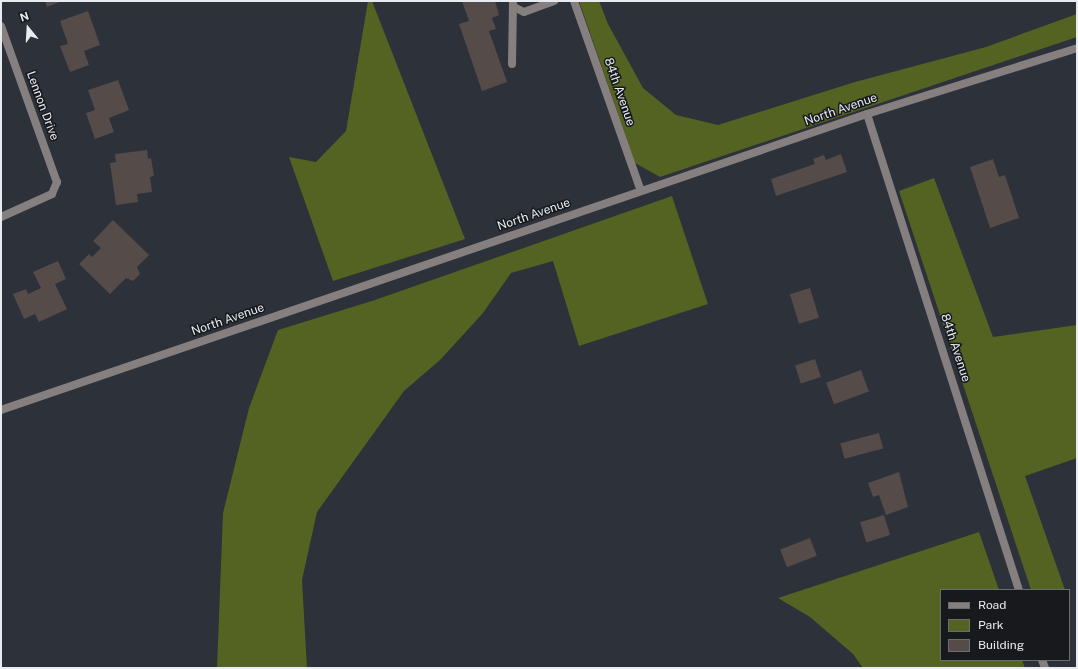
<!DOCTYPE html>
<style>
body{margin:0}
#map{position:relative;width:1078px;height:669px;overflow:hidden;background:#2d3139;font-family:"Public Sans",sans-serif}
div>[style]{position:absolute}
.green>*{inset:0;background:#546222}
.building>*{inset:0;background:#554b48;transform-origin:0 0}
.service>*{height:8px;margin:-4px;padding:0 4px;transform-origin:4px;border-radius:4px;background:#857f7f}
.minor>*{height:8px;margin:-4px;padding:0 4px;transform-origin:4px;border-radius:4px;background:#857f7f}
span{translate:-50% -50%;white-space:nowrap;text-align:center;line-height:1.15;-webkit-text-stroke:3px #17191d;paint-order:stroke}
.street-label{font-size:12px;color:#e8ebf0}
.frame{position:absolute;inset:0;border:2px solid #e8ebf0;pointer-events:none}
.legend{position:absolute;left:940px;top:589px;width:130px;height:72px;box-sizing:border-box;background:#17191d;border:1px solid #6b6d71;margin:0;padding:5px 7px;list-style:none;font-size:12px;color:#e8ebf0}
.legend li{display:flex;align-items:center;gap:8px;height:20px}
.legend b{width:20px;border:1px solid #6b6d71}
.north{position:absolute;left:8px;top:8px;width:40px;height:40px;-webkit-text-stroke:3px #17191d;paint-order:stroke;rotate:342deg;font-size:11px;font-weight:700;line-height:16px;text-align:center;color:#e8ebf0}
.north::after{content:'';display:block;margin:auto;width:14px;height:18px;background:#e8ebf0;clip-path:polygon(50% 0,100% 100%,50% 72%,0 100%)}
</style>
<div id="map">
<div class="green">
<i style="clip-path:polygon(368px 1px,372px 1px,465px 239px,333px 281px,289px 157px,316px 162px,346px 131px)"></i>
<i style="clip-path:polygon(579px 1px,599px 1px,608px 24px,643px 88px,676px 115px,718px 125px,855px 82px,986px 47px,1077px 14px,1077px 37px,660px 177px,635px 163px)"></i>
<i style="clip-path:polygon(934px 178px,993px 337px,1077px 325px,1077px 458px,1025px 476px,1065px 590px,1031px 590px,899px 191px)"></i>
<i style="clip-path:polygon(672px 196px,708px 304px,579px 346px,553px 261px,511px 273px,483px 313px,440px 360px,404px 391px,317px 512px,302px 580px,307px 668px,217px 668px,223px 513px,249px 408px,278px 330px,375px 300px)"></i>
<i style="clip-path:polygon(979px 532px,999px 590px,941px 590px,941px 660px,1022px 660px,1025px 668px,863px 668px,853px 654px,810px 617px,778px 598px)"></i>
</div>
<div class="building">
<i style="clip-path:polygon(45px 1px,62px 1px,47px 7px)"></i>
<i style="clip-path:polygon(462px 1px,495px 1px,499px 15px,492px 18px,496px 29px,489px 31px,507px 82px,482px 91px,459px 24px,469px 21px)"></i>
<i style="clip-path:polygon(88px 11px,100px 45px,84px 51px,89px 65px,70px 72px,60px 46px,68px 44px,60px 21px)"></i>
<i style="clip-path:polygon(118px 80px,129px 110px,109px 118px,114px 132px,95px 139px,86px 113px,95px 110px,88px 90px)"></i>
<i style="clip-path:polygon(147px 150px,148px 159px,151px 158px,154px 176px,150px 177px,152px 192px,137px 194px,138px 202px,116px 205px,110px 163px,116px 162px,115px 154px)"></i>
<i style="clip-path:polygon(841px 154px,847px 172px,776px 196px,771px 179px,815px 164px,813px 159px,824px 155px,826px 160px)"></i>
<i style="clip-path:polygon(993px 159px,999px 177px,1005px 175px,1019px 218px,990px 228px,970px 167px)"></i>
<i style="clip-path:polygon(113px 220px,149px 255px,137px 267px,140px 274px,133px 281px,126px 278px,110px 294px,79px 264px,89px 254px,92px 257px,101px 248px,93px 241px)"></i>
<i style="clip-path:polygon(58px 261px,66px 279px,55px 284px,67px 309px,39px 322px,35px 314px,24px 319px,13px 294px,26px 289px,28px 294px,41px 288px,33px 272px)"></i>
<i style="left:810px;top:288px;width:31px;height:21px;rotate:73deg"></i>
<i style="left:815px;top:359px;width:19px;height:21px;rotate:72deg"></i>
<i style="left:861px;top:370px;width:23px;height:37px;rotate:70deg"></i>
<i style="left:879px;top:433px;width:16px;height:40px;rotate:75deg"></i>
<i style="clip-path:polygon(899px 472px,908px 507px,886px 515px,879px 495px,873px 497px,868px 483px)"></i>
<i style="left:884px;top:515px;width:21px;height:25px;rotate:73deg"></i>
<i style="left:810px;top:538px;width:19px;height:32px;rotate:69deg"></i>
</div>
<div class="service">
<i style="left:514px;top:7px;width:11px;rotate:27deg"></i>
<i style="left:524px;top:12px;width:32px;rotate:-20deg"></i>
<i style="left:512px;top:64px;width:63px;rotate:-89.1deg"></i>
</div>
<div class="minor">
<i style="left:574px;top:1px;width:201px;rotate:70.6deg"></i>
<i style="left:1px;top:26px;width:166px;rotate:70.3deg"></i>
<i style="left:57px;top:182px;width:13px;rotate:113deg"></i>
<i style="left:52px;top:194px;width:56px;rotate:155.7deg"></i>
<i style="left:867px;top:114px;width:500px;rotate:72.3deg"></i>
<i style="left:1px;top:410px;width:915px;rotate:-18.87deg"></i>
<i style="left:867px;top:114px;width:220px;rotate:-17.4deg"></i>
<i style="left:1042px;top:660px;width:9px;rotate:69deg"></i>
</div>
<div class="street-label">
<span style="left:619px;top:92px;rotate:71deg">84th Avenue</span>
<span style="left:42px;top:106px;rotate:70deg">Lennon Drive</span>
<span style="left:841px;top:110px;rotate:-19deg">North Avenue</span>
<span style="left:534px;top:215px;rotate:-19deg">North Avenue</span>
<span style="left:228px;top:320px;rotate:-19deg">North Avenue</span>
<span style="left:955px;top:348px;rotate:72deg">84th Avenue</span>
</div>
<div class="frame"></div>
<ul class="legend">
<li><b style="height:5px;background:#857f7f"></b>Road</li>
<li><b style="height:11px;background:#546222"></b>Park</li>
<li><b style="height:11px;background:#554b48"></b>Building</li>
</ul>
<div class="north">N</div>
</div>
